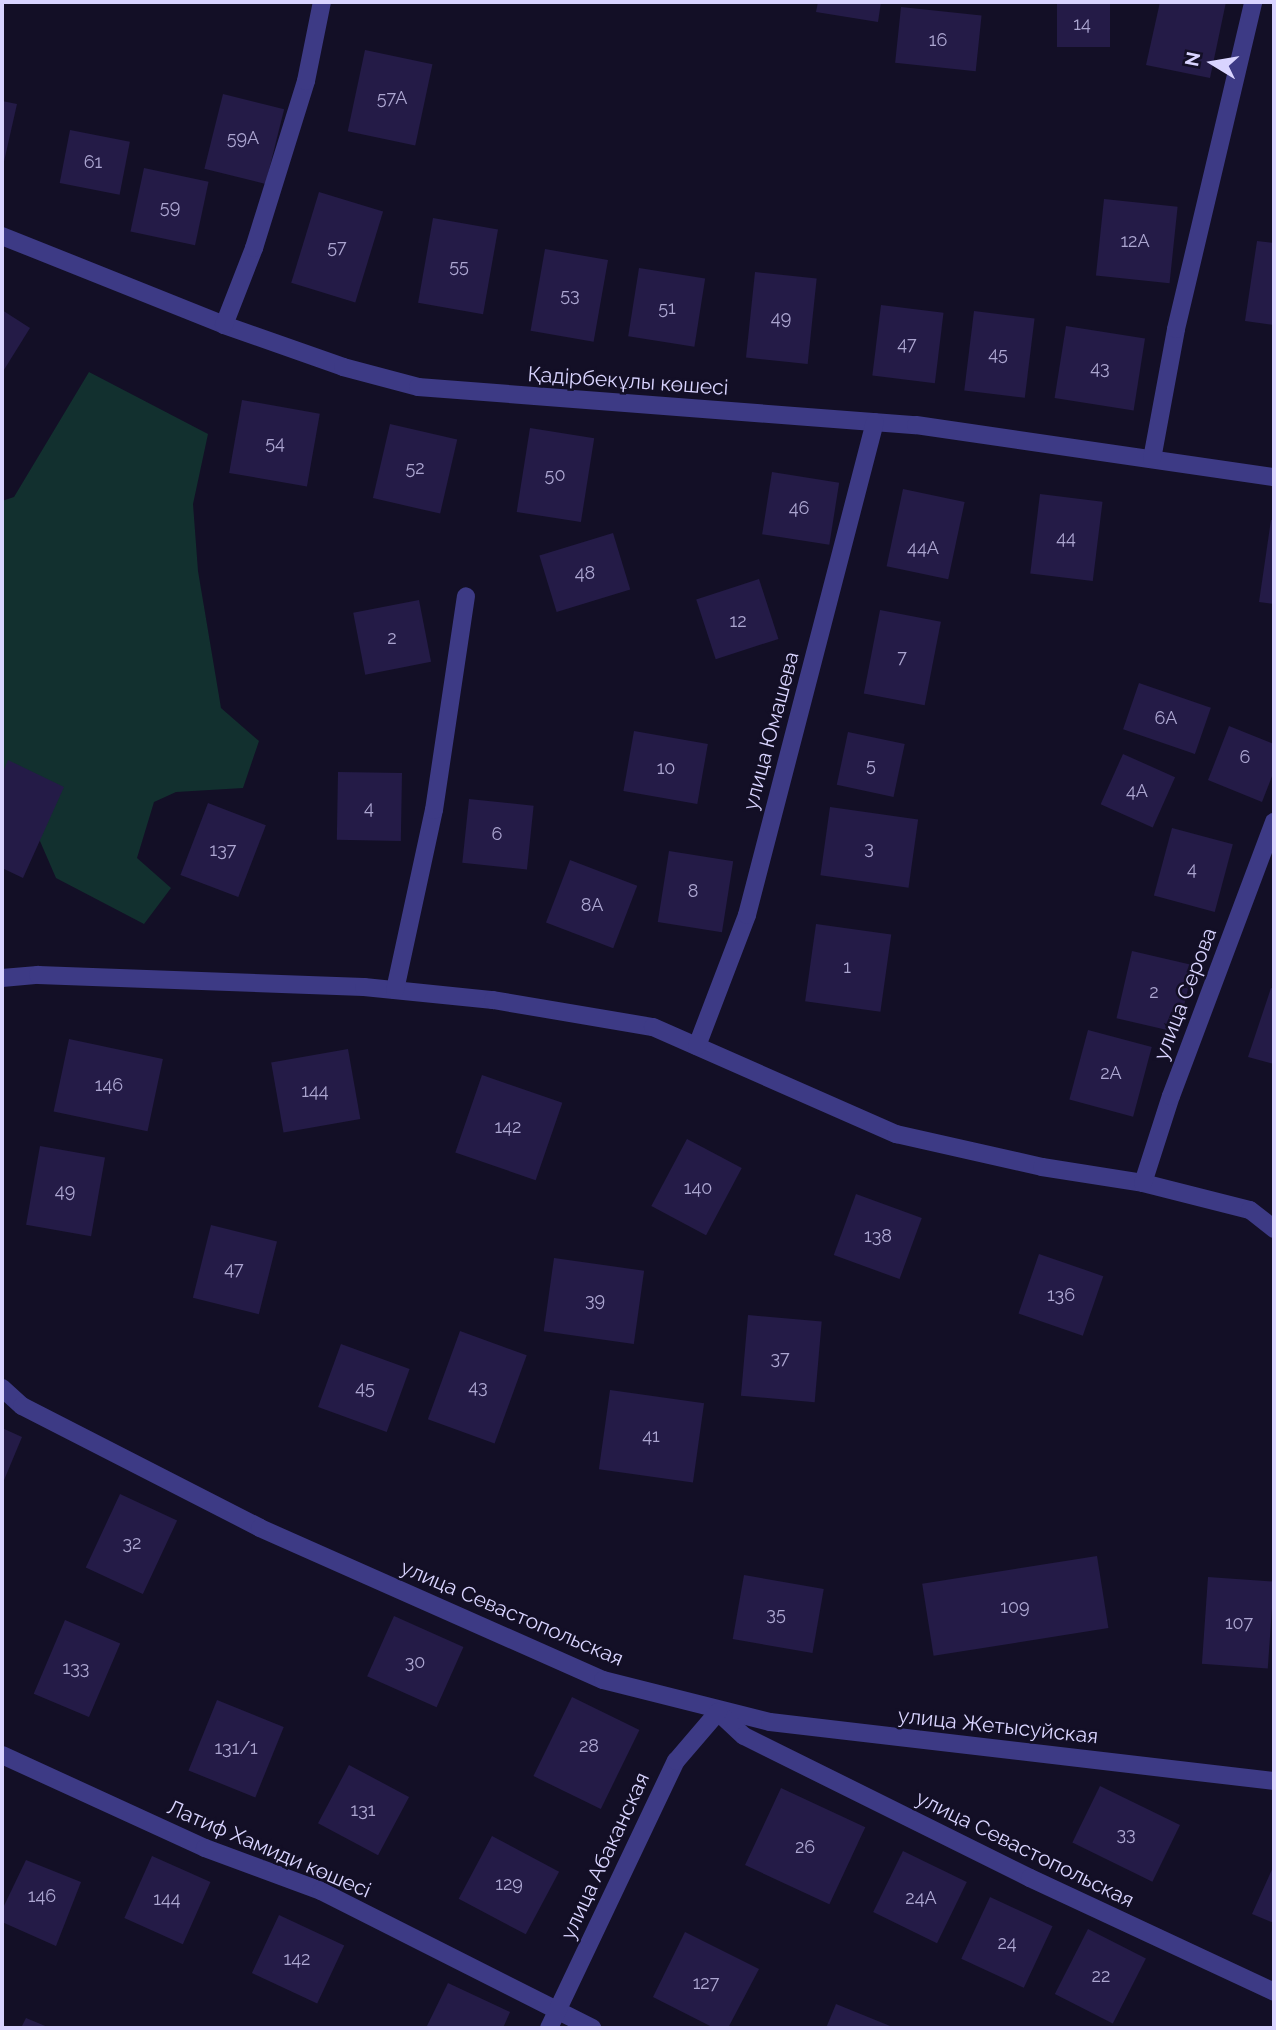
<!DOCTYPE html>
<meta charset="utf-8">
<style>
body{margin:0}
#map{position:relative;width:1276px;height:2030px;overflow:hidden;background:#130f26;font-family:Raleway,sans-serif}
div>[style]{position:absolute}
.green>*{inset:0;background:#12302f}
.building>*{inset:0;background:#241b47;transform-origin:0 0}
.minor>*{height:18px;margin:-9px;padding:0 9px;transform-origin:9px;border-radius:9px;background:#3d3a85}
span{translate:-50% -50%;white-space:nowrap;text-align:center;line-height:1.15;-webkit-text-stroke:5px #130f26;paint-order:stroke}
.number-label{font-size:18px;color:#aca6d1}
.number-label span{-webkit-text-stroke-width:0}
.street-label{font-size:21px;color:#d9d4ff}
.frame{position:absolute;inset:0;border:4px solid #d9d4ff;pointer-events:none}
.north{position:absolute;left:1178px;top:28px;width:70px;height:70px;-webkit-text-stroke:5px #130f26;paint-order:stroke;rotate:281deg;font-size:19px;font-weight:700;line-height:28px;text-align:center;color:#d9d4ff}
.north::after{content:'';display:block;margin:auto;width:24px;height:32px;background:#d9d4ff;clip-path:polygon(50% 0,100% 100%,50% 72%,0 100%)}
</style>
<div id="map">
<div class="green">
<i style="clip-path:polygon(89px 372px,208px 434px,193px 504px,198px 571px,221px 708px,259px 741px,243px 788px,176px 792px,154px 802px,137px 858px,171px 888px,144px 924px,56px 878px,33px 825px,2px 789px,2px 501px,14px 497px)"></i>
</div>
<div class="building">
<i style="clip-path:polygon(818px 2px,881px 2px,878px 22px,816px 12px)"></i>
<i style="left:1057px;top:2px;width:53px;height:45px"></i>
<i style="clip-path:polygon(1160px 2px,1226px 2px,1210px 78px,1146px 65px)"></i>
<i style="left:901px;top:7px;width:81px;height:56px;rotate:6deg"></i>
<i style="left:365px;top:50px;width:69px;height:83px;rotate:12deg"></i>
<i style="left:223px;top:94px;width:63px;height:77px;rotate:14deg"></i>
<i style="clip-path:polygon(2px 101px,17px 104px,3px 166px,2px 165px)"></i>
<i style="left:70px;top:130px;width:61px;height:54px;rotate:11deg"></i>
<i style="left:144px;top:168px;width:66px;height:65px;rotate:12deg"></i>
<i style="left:319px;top:192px;width:67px;height:95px;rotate:17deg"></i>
<i style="left:1104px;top:199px;width:74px;height:77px;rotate:6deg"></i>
<i style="left:433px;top:218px;width:66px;height:86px;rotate:10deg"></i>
<i style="clip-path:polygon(1257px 241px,1274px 243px,1274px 325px,1245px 321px)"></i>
<i style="left:545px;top:249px;width:64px;height:83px;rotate:10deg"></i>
<i style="left:639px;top:268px;width:67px;height:69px;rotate:9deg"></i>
<i style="left:755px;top:272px;width:62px;height:86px;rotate:6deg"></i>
<i style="left:881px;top:305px;width:63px;height:71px;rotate:7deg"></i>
<i style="clip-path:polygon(2px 310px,30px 328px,2px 373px)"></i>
<i style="left:974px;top:311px;width:61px;height:80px;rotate:7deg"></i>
<i style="left:1066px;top:326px;width:80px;height:73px;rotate:9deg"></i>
<i style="left:242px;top:400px;width:79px;height:74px;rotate:10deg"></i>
<i style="left:390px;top:424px;width:69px;height:76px;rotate:13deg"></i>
<i style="left:530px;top:428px;width:65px;height:85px;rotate:9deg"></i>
<i style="left:772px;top:472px;width:68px;height:63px;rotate:9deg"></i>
<i style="left:903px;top:489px;width:63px;height:79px;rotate:12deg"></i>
<i style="left:1040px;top:494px;width:63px;height:80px;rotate:7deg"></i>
<i style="clip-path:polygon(1271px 520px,1274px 520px,1274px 604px,1259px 602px)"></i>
<i style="left:613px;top:533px;width:59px;height:77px;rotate:73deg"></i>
<i style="left:759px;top:579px;width:63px;height:66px;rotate:72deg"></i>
<i style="left:419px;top:600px;width:63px;height:67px;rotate:79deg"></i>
<i style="left:880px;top:610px;width:62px;height:85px;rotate:11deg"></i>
<i style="left:1139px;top:683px;width:76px;height:49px;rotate:19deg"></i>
<i style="clip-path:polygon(1229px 726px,1274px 744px,1274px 771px,1262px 802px,1208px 780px)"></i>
<i style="left:634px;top:731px;width:75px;height:61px;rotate:10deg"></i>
<i style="left:848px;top:732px;width:58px;height:54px;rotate:12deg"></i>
<i style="left:1123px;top:754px;width:57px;height:55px;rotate:24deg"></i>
<i style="clip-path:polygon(8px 760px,64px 787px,23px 878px,2px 868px,2px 774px)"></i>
<i style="left:402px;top:773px;width:68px;height:64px;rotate:91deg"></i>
<i style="left:469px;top:799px;width:65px;height:64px;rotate:6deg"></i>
<i style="left:208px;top:803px;width:62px;height:77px;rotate:21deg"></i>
<i style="left:830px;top:807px;width:89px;height:69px;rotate:8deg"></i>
<i style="left:1172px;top:828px;width:63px;height:70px;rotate:15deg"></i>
<i style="left:669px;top:851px;width:65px;height:72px;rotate:9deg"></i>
<i style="left:570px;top:860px;width:72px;height:67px;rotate:21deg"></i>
<i style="left:816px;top:924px;width:76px;height:78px;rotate:8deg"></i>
<i style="left:1132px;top:951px;width:63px;height:69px;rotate:13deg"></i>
<i style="clip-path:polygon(1271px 988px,1274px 989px,1274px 1064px,1248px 1057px)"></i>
<i style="left:1088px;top:1030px;width:66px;height:72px;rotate:15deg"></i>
<i style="left:69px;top:1039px;width:96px;height:74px;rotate:12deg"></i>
<i style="left:348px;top:1049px;width:71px;height:78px;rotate:80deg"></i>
<i style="left:482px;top:1075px;width:85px;height:82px;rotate:19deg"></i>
<i style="left:687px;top:1139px;width:62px;height:76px;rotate:28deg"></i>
<i style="left:40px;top:1146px;width:66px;height:80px;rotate:10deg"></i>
<i style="left:856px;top:1194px;width:70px;height:65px;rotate:20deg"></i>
<i style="left:211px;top:1225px;width:68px;height:75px;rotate:14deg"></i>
<i style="left:1039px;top:1254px;width:68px;height:63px;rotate:19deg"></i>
<i style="left:554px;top:1258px;width:91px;height:74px;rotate:8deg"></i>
<i style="left:748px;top:1315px;width:74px;height:81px;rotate:5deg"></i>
<i style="left:460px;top:1331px;width:71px;height:94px;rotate:20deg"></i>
<i style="left:341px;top:1344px;width:73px;height:67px;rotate:20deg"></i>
<i style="left:610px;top:1390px;width:95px;height:80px;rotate:8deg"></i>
<i style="clip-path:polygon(2px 1428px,22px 1437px,2px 1485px)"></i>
<i style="left:120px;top:1494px;width:63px;height:81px;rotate:25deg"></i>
<i style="left:1097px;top:1556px;width:73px;height:177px;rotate:81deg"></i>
<i style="left:744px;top:1575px;width:81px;height:65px;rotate:10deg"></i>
<i style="left:1208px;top:1577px;width:66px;height:87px;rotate:4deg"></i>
<i style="left:394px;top:1616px;width:76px;height:66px;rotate:24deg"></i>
<i style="left:65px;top:1620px;width:60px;height:80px;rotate:23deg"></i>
<i style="left:572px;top:1697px;width:75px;height:88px;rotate:26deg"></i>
<i style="left:217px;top:1700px;width:72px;height:76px;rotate:22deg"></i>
<i style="left:349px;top:1765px;width:68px;height:66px;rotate:28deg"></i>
<i style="left:1100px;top:1786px;width:89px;height:63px;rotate:26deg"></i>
<i style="left:781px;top:1788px;width:93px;height:85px;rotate:25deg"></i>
<i style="left:492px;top:1836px;width:76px;height:71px;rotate:28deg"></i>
<i style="left:903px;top:1851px;width:71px;height:68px;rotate:26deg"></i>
<i style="left:152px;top:1856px;width:64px;height:68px;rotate:24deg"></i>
<i style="clip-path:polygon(26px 1860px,81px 1882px,56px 1946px,2px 1922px,2px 1910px)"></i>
<i style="clip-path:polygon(1274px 1865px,1274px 1923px,1252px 1914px)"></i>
<i style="left:990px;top:1897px;width:69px;height:68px;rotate:25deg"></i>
<i style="left:279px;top:1915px;width:72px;height:64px;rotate:25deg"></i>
<i style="left:1088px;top:1929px;width:65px;height:73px;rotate:27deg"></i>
<i style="clip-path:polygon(685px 1932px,759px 1969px,728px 2028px,714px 2028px,653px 1997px)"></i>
<i style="clip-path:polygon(448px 1983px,510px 2012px,503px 2028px,426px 2028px)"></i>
<i style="clip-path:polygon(836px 2004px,895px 2028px,826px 2028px)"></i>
<i style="clip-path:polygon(26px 2018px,50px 2028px,21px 2028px)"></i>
</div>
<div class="minor">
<i style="left:2px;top:236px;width:239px;rotate:21.8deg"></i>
<i style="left:224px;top:325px;width:126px;rotate:19.4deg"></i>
<i style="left:343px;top:367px;width:78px;rotate:14.9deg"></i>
<i style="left:418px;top:387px;width:499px;rotate:4.4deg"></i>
<i style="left:916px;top:425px;width:362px;rotate:8.3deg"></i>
<i style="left:224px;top:325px;width:83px;rotate:-68.7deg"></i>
<i style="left:254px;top:248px;width:175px;rotate:-72.7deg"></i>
<i style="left:306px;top:81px;width:81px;rotate:-78.6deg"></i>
<i style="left:1152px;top:459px;width:132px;rotate:-79.5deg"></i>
<i style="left:1176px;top:329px;width:336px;rotate:-76.7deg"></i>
<i style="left:2px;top:978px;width:36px;rotate:-5deg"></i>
<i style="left:38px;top:975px;width:326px;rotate:2.1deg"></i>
<i style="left:364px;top:987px;width:130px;rotate:5.8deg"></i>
<i style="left:493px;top:1000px;width:162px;rotate:9.6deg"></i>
<i style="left:653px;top:1027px;width:266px;rotate:23.8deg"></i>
<i style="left:896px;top:1134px;width:150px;rotate:12.7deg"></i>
<i style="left:1042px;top:1167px;width:102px;rotate:9deg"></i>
<i style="left:1143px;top:1183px;width:110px;rotate:14.2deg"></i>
<i style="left:1250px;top:1210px;width:31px;rotate:38deg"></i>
<i style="left:395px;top:990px;width:184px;rotate:-77.8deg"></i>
<i style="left:434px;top:810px;width:216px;rotate:-81.5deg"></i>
<i style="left:697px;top:1046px;width:140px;rotate:-69.1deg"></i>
<i style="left:747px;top:915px;width:509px;rotate:-75.45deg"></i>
<i style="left:1143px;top:1183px;width:91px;rotate:-72.2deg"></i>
<i style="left:1171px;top:1096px;width:293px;rotate:-69.4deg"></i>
<i style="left:2px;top:1388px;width:27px;rotate:42deg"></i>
<i style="left:22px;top:1406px;width:267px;rotate:27.1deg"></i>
<i style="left:260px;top:1528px;width:375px;rotate:23.9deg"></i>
<i style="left:603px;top:1680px;width:172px;rotate:14.1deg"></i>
<i style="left:770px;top:1722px;width:507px;rotate:6.68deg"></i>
<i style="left:718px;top:1712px;width:35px;rotate:43deg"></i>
<i style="left:744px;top:1736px;width:319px;rotate:26.4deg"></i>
<i style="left:1030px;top:1878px;width:269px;rotate:25deg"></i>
<i style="left:2px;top:1755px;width:223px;rotate:24.6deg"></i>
<i style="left:205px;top:1848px;width:124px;rotate:20.3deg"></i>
<i style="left:321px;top:1891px;width:304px;rotate:26.8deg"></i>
<i style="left:549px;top:2028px;width:296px;rotate:-64.6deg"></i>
<i style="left:676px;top:1761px;width:65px;rotate:-49.4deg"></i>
</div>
<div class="number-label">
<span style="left:1082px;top:24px">14</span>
<span style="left:938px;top:40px">16</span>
<span style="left:392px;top:98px">57А</span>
<span style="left:243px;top:138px">59А</span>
<span style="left:93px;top:162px">61</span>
<span style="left:170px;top:207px">59</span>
<span style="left:1135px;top:241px">12А</span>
<span style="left:337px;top:247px">57</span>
<span style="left:459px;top:266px">55</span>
<span style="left:570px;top:295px">53</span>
<span style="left:667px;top:308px">51</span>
<span style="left:781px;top:318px">49</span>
<span style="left:907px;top:344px">47</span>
<span style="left:998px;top:354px">45</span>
<span style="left:1100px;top:368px">43</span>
<span style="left:275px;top:443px">54</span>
<span style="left:415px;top:468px">52</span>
<span style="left:555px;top:475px">50</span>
<span style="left:799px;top:508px">46</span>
<span style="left:1066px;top:538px">44</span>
<span style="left:923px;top:548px">44А</span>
<span style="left:585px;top:573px">48</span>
<span style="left:738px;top:621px">12</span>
<span style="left:392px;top:638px">2</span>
<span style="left:902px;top:657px">7</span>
<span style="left:1166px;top:718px">6А</span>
<span style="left:1245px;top:757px">6</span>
<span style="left:871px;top:765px">5</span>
<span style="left:666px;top:768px">10</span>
<span style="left:1137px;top:791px">4А</span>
<span style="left:369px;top:808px">4</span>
<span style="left:497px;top:834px">6</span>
<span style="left:869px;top:848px">3</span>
<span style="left:223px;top:850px">137</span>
<span style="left:1192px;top:869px">4</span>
<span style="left:693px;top:891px">8</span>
<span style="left:592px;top:905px">8А</span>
<span style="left:847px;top:967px">1</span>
<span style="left:1154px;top:992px">2</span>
<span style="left:1111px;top:1073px">2А</span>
<span style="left:109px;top:1085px">146</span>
<span style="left:315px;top:1091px">144</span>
<span style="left:508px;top:1127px">142</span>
<span style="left:698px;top:1188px">140</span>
<span style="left:65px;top:1191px">49</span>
<span style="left:878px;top:1236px">138</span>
<span style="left:234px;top:1269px">47</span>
<span style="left:1061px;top:1295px">136</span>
<span style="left:595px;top:1300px">39</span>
<span style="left:780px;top:1358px">37</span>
<span style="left:478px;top:1387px">43</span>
<span style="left:365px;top:1388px">45</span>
<span style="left:651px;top:1436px">41</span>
<span style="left:132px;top:1543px">32</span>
<span style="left:1015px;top:1607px">109</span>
<span style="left:776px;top:1614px">35</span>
<span style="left:1239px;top:1623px">107</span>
<span style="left:415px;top:1662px">30</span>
<span style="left:76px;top:1668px">133</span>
<span style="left:589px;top:1746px">28</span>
<span style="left:236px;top:1748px">131/1</span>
<span style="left:363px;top:1810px">131</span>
<span style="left:1126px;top:1834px">33</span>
<span style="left:805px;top:1847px">26</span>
<span style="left:509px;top:1884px">129</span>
<span style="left:42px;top:1896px">146</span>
<span style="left:921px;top:1898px">24А</span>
<span style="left:167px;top:1899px">144</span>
<span style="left:1007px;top:1943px">24</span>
<span style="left:297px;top:1959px">142</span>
<span style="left:1101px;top:1976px">22</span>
<span style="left:706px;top:1983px">127</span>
</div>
<div class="street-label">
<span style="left:628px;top:381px;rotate:4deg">Қадірбекұлы көшесі</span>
<span style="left:771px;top:731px;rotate:-75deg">улица Юмашева</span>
<span style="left:1185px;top:994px;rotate:-69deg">улица Серова</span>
<span style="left:512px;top:1613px;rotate:23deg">улица Севастопольская</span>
<span style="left:998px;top:1726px;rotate:6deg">улица Жетысуйская</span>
<span style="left:269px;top:1849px;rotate:23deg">Латиф Хамиди көшесі</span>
<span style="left:1025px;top:1849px;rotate:26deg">улица Севастопольская</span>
<span style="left:605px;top:1856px;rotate:-65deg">улица Абаканская</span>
</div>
<div class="frame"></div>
<div class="north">N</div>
</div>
